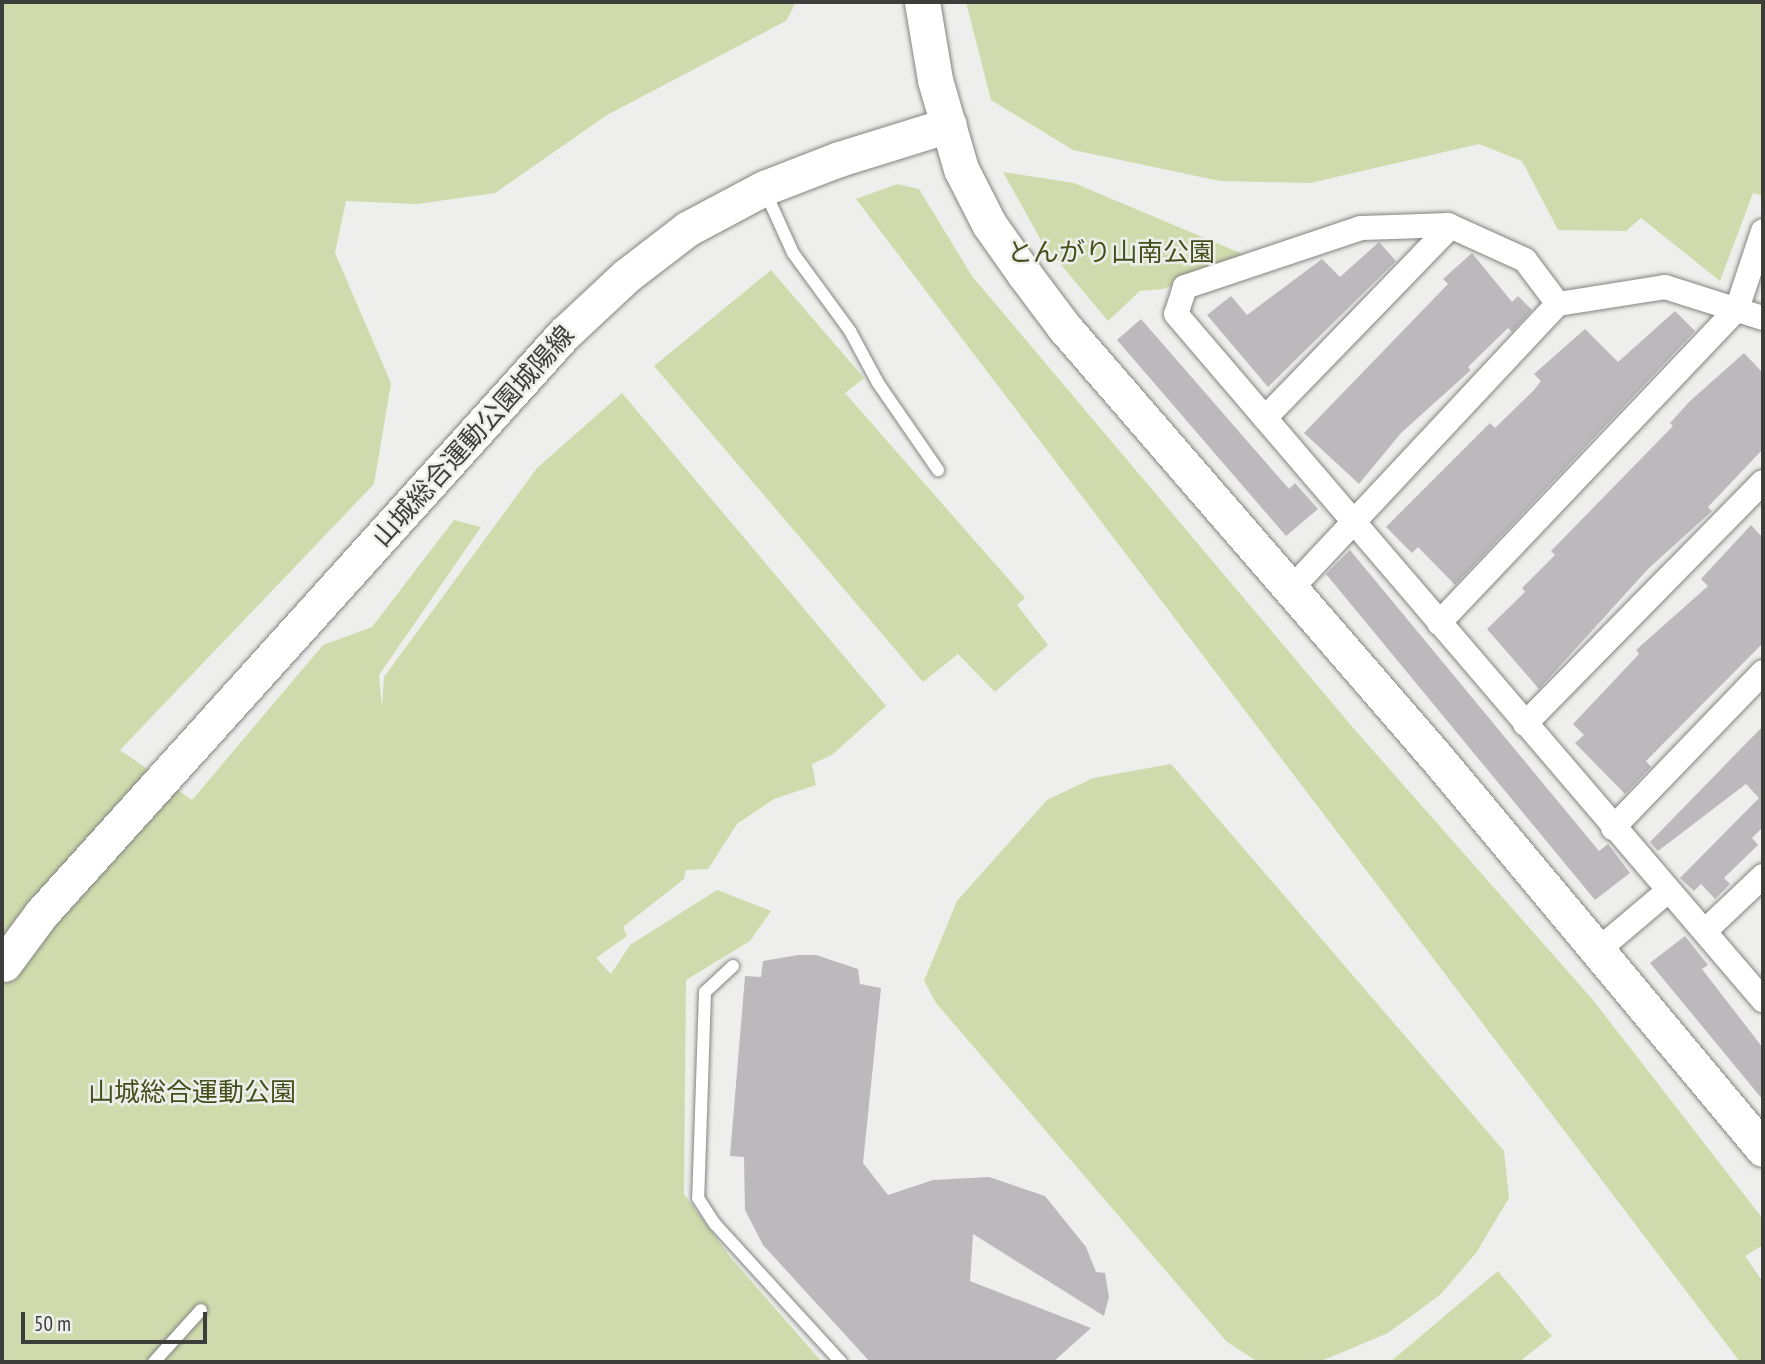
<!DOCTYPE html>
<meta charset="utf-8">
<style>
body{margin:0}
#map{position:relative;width:1765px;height:1364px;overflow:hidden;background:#eeefec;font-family:"PT Sans Narrow","Noto Sans JP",sans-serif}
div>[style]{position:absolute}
.green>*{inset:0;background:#cfdbac}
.building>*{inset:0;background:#bcb9bc}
.roads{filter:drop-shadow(0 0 2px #838481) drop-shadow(0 0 2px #838481)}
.lane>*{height:12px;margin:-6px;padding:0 6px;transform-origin:6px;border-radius:6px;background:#fff}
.street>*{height:24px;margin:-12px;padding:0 12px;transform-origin:12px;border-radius:12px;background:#fff}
.secondary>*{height:35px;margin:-17.5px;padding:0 17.5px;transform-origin:17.5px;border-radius:17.5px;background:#fff}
span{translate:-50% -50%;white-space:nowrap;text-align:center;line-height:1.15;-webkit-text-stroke:5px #eeefec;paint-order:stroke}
.park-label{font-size:26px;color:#444e18}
.street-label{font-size:26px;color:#3d3d3c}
.frame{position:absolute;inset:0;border:4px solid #3d3d3c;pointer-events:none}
.scale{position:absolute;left:21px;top:1312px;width:186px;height:32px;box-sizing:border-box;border:4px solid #3d3d3c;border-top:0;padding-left:9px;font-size:21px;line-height:24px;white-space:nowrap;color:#3d3d3c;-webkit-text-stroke:5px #eeefec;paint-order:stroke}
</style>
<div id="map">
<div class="green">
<i style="clip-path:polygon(2px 2px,796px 2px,786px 21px,607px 115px,495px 193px,417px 204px,346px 201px,335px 253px,391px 383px,374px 484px,120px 750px,192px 800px,323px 645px,372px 627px,454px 520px,481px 527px,379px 675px,382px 708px,384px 677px,537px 468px,622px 393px,886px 706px,832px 755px,812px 764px,816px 785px,774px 799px,737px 824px,708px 869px,686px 870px,684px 879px,623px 927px,627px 936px,596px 958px,611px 974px,630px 945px,717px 890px,771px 911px,750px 941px,686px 980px,684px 1194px,731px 1258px,822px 1362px,2px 1362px)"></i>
<i style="clip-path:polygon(966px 2px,1763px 2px,1763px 196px,1753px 193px,1720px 281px,1641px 218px,1626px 231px,1558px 230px,1522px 161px,1479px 144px,1310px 183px,1220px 181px,1073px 150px,991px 100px)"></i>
<i style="clip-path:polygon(1003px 172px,1074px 183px,1245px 255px,1164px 289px,1140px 291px,1108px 321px,1042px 242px)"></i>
<i style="clip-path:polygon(897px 184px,919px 189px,972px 276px,1355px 730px,1593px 1000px,1763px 1219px,1763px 1245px,1745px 1256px,1763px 1282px,1763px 1362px,1740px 1362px,856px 199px)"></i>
<i style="clip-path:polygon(771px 270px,864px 378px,845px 393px,1025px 598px,1017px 605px,1048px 645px,995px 692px,958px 654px,923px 682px,654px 366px)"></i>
<i style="clip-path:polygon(1171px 764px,1504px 1151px,1509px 1198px,1476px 1253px,1441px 1294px,1388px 1333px,1319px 1362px,1258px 1362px,1226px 1341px,936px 1003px,924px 981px,957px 901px,1047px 800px,1093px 778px)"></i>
<i style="clip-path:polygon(1498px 1271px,1552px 1336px,1519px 1362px,1390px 1362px)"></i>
</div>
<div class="building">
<i style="clip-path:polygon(1379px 242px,1396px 261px,1268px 387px,1207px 315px,1231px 296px,1247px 315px,1322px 259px,1340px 277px)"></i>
<i style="clip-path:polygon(1472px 253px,1512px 302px,1518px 296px,1532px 310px,1512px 332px,1508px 328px,1468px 367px,1471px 370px,1401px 433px,1359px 484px,1304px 433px,1448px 284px,1443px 279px)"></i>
<i style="clip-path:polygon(1675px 311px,1695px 331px,1455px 585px,1418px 547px,1412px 553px,1386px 527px,1490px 423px,1495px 428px,1533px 391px,1541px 381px,1534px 374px,1585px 329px,1618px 362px)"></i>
<i style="clip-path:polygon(1141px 319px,1289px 489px,1295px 483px,1318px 509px,1286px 536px,1117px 340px)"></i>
<i style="clip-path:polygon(1744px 353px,1763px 373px,1763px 449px,1708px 507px,1712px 511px,1648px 569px,1539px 689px,1487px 629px,1525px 592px,1522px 588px,1555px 555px,1551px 551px,1673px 426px,1670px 423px,1690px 401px)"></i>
<i style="clip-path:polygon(1751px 525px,1763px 538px,1763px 643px,1646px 761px,1651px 767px,1625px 794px,1575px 743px,1584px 735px,1573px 724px,1639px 654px,1636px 650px,1708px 586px,1701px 579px)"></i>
<i style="clip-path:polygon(1350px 550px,1599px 851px,1608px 844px,1630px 873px,1595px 900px,1326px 574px)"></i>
<i style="clip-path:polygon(1763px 726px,1763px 827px,1752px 838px,1758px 845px,1724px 878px,1730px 884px,1715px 899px,1701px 884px,1694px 891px,1680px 878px,1759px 798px,1746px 784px,1658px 851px,1650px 842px)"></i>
<i style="clip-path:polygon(1685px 936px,1708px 965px,1702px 969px,1763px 1048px,1763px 1100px,1650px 963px)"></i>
<i style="clip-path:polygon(798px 955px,816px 955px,858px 969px,860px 984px,881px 988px,863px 1163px,888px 1195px,933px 1180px,989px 1177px,1045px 1196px,1086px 1247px,1096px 1272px,1105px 1273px,1109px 1297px,1104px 1316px,973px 1234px,970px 1281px,1091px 1328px,1053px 1362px,870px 1362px,763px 1245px,745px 1210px,744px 1157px,730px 1156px,745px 976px,761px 977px,763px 961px)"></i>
</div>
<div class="roads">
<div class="lane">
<i style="left:764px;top:189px;width:70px;rotate:65.6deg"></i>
<i style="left:793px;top:253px;width:97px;rotate:53.8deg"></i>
<i style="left:850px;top:331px;width:59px;rotate:61.7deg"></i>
<i style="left:878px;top:383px;width:106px;rotate:55.4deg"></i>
<i style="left:733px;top:966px;width:38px;rotate:137deg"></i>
<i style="left:705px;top:992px;width:206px;rotate:91.9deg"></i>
<i style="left:698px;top:1198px;width:31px;rotate:57deg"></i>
<i style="left:715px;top:1224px;width:187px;rotate:47.6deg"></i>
<i style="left:154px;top:1362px;width:70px;rotate:-47.9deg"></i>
</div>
<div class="street">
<i style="left:1558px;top:304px;width:55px;rotate:-126.9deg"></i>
<i style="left:1525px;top:260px;width:85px;rotate:-155.6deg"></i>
<i style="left:1448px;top:225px;width:87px;rotate:178deg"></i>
<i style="left:1361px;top:228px;width:186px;rotate:161.5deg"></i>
<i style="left:1185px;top:287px;width:28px;rotate:108deg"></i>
<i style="left:1176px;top:314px;width:903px;rotate:49.45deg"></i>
<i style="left:1265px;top:418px;width:267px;rotate:-45.9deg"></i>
<i style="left:1290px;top:590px;width:392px;rotate:-46.9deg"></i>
<i style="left:1558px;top:304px;width:108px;rotate:-9deg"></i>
<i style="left:1665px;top:287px;width:103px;rotate:17.6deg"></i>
<i style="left:1439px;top:623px;width:433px;rotate:-46.5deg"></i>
<i style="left:1737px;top:309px;width:82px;rotate:-71.6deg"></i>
<i style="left:1525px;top:724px;width:339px;rotate:-45.5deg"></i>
<i style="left:1613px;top:828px;width:216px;rotate:-46.1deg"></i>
<i style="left:1705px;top:931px;width:80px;rotate:-43.5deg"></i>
<i style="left:1597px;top:951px;width:93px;rotate:-40.2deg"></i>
</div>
<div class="secondary">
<i style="left:922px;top:2px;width:79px;rotate:80.5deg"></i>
<i style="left:935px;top:80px;width:93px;rotate:73.7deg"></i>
<i style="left:961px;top:169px;width:62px;rotate:63deg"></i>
<i style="left:989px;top:224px;width:62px;rotate:54.8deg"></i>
<i style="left:1025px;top:275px;width:65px;rotate:53.1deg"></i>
<i style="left:1064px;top:327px;width:570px;rotate:49.13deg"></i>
<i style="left:1437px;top:758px;width:509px;rotate:50.18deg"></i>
<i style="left:4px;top:964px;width:62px;rotate:-53.5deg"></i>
<i style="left:41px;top:914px;width:781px;rotate:-47.96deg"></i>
<i style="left:564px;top:334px;width:85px;rotate:-43.1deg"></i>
<i style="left:626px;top:276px;width:77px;rotate:-37.6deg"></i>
<i style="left:687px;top:229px;width:87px;rotate:-28deg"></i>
<i style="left:764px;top:188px;width:80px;rotate:-21.1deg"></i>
<i style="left:839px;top:159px;width:115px;rotate:-17.2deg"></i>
</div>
</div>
<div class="park-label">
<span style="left:1111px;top:252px">とんがり山南公園</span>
<span style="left:192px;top:1092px">山城総合運動公園</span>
</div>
<div class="street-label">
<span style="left:473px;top:436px;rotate:-48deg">山城総合運動公園城陽線</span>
</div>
<div class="frame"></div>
<div class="scale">50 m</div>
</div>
